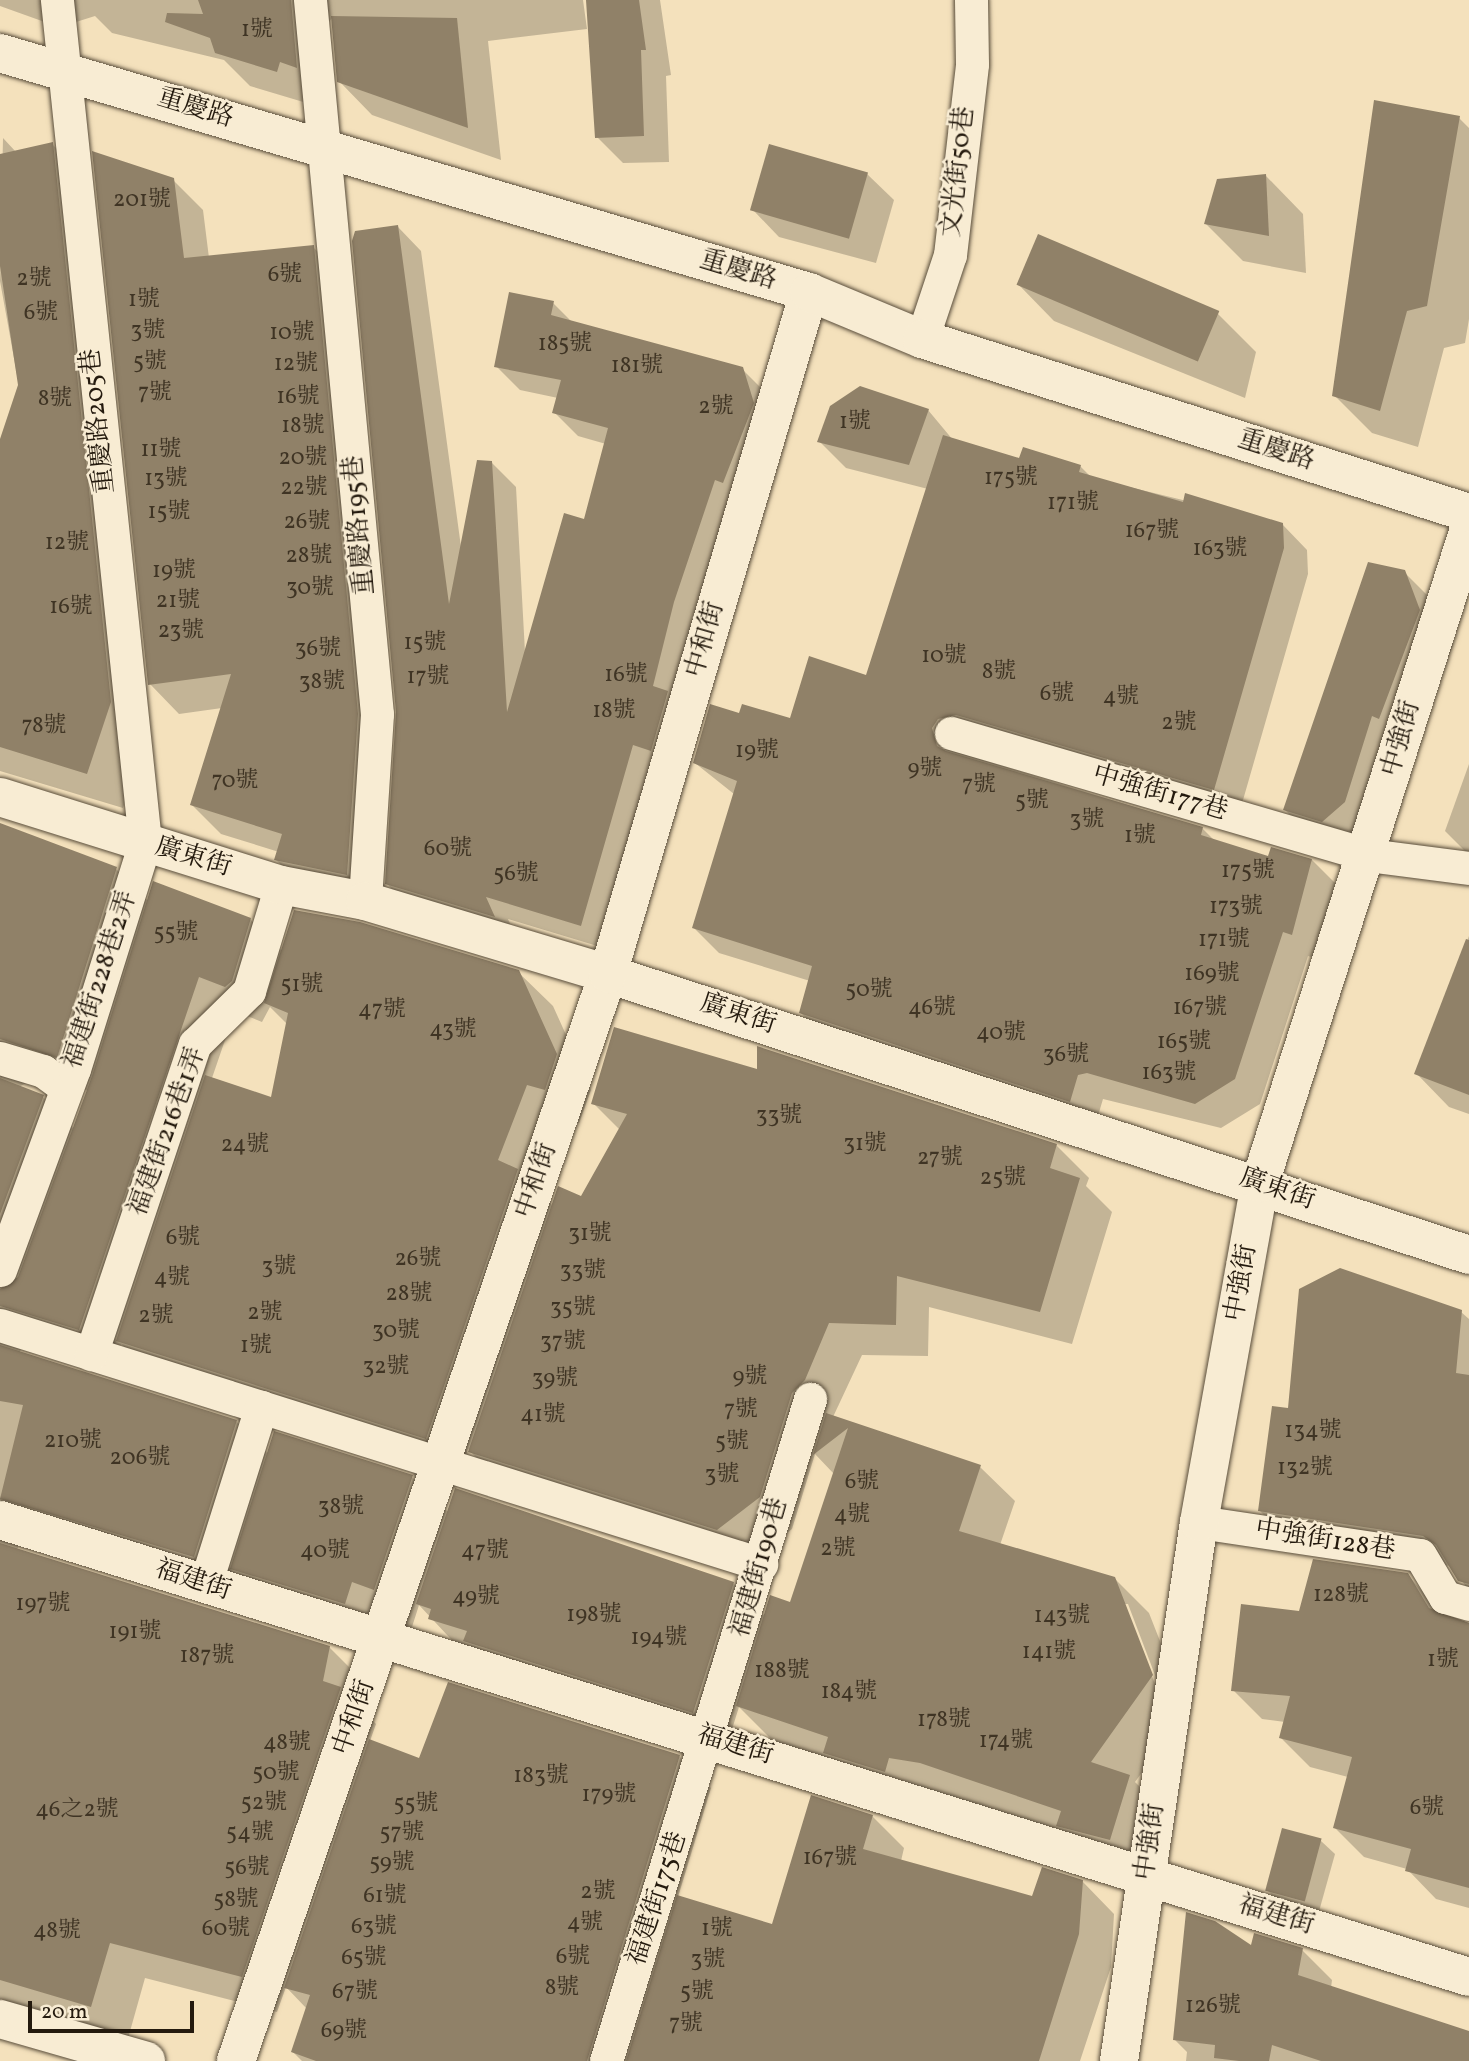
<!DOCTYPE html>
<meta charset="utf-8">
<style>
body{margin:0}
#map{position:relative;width:1469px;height:2061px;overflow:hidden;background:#f4e1bc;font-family:Vollkorn,"Noto Serif TC",serif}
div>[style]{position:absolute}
.shadow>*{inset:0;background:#0003}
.building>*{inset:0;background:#908168;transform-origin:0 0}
.roads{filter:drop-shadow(0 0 2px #584c3a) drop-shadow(0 0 2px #584c3a)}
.lane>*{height:33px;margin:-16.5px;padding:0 16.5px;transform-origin:16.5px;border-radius:16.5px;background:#f8ecd3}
.street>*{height:38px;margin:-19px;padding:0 19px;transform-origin:19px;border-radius:19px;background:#f8ecd3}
.secondary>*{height:38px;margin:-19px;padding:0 19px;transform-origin:19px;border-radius:19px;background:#f8ecd3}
span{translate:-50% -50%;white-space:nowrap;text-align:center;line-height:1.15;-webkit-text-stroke:5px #f8ecd3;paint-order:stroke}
.number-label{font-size:23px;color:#3f3424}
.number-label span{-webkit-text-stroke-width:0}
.street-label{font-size:26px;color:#241a0e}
.scale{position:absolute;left:28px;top:2001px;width:166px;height:32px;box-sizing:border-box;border:4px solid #241a0e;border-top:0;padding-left:9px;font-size:21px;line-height:24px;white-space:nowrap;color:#241a0e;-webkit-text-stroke:5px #f8ecd3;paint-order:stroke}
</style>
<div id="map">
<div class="shadow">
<i style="clip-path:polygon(0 0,583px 0,587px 29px,488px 41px,501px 160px,372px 115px,339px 81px,333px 17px,325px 26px,310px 104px,250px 86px,224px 60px,112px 33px,95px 16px,76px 22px,55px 15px,53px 25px,0 6px)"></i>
<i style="clip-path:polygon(588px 0,660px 0,671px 75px,666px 76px,669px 162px,623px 163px,597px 137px)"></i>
<i style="clip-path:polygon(1459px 118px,1469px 128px,1469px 319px,1465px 343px,1444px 348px,1418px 447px,1372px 433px,1334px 395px)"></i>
<i style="clip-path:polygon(3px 138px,16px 152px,52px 144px,88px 180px,146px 739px,123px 808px,0 771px,0 445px,19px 386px,0 281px)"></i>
<i style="clip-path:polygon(867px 174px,894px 200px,876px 263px,779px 237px,753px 210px)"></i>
<i style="clip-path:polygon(1266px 176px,1303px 214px,1306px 273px,1243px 261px,1205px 223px)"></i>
<i style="clip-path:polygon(173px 180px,203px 210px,209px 258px,313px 247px,343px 277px,376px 904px,306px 889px,276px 860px,279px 852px,221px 834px,192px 805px,222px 708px,179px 714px,150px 684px)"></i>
<i style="clip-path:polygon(398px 227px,421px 251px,461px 547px,492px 463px,516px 487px,525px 652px,585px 521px,606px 444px,578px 436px,554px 412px,558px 398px,520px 390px,496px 366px,553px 303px,573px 323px,742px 369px,766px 393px,604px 948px,508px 919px,517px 939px,411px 908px,387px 884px,398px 712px)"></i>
<i style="clip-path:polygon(1017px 283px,1218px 314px,1256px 352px,1245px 398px,1054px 321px)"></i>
<i style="clip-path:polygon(928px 410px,953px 440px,1021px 460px,1080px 466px,1092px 478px,1282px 524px,1307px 550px,1308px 574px,1239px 814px,971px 739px,957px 752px,1202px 828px,1216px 842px,1269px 858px,1312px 860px,1337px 885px,1317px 959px,1308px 956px,1260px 1104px,1221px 1128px,1103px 1099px,1095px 1126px,826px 1038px,801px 1013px,810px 981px,719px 953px,694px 928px,734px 794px,695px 763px,740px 715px,791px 720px,867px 677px,928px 489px,846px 468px,819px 441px)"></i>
<i style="clip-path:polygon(1404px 572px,1438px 606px,1453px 645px,1378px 836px,1319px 843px,1285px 810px)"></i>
<i style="clip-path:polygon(1469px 764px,1469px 855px,1445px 831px)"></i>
<i style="clip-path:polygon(evenodd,0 825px,116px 869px,148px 901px,250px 919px,282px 951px,518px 972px,553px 1006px,591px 1090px,579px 1123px,561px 1118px,534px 1187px,553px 1206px,581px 1198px,620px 1130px,593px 1103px,759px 1071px,1056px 1145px,1089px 1178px,1086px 1186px,1112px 1212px,1072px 1344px,929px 1307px,928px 1356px,862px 1355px,833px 1417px,980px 1467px,1015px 1501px,1000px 1545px,1114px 1578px,1149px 1613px,1187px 1710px,1135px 1782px,1164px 1811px,1144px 1873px,772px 1740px,739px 1707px,727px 1745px,463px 1652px,419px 1605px,412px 1627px,270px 1606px,236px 1572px,229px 1592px,21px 1539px,17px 1550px,329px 1647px,365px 1683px,360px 1708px,376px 1724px,370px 1741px,420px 1760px,679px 1756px,711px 1788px,678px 1897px,773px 1926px,872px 1816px,904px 1848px,901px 1861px,1033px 1898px,1082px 1881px,1114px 1914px,1111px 1967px,1080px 2061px,302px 2061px,293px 2052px,307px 2009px,286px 1987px,277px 2012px,145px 1978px,127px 2042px,0 2003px,0 825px,270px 1007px,287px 1024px,272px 1099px,212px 1078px,235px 1011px,262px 1022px,270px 1007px,0 825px,42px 1074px,88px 1091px,74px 1129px,43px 1097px,19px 1087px,42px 1074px,0 825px,121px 1344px,152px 1375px,460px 1472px,468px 1449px,502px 1484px,750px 1562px,792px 1529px,815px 1454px,834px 1474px,791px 1604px,765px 1616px,733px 1583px,449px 1513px,412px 1477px,275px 1433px,268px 1454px,236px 1421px,19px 1353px,23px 1346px,115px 1364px,121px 1344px,0 825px,1124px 1604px,1128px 1604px,1158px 1683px,1155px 1684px,1124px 1604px)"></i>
<i style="clip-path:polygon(1469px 936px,1469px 1114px,1449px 1107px,1416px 1073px)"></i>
<i style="clip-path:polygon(1461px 1312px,1469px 1319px,1469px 1590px,1450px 1566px,1289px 1540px,1260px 1511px,1290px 1410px)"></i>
<i style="clip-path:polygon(1407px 1574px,1444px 1616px,1469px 1623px,1469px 1908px,1436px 1899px,1407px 1869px,1364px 1857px,1335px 1828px,1348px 1777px,1310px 1767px,1281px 1738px,1285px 1722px,1262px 1719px,1233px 1690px,1301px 1613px)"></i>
<i style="clip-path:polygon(1321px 1841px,1335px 1854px,1318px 1915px,1280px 1903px,1267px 1890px)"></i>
<i style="clip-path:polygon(1252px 1948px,1302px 1950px,1332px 1980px,1331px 1988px,1469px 2033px,1469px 2061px,1186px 2061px,1187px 2052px,1175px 2040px)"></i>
</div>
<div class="building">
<i style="clip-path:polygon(198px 0,291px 0,297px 68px,280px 62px,277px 72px,215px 53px,210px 38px,165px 22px,167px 13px,203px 14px)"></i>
<i style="clip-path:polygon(586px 0,639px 0,646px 50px,641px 50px,644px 136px,595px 138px)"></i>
<i style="clip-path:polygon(331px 16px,457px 18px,468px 128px,337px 82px)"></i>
<i style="clip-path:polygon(1374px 100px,1460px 116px,1427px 306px,1407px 311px,1380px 411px,1332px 396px)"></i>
<i style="clip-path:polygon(53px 142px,111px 702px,87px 774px,0 747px,0 439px,18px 385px,0 266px,0 154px)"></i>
<i style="left:769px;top:144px;width:103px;height:69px;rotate:16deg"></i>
<i style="clip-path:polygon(92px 151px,174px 178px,184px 258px,314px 245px,358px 714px,347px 875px,274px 860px,282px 834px,190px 805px,231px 674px,148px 685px)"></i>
<i style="clip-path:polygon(1266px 174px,1269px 236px,1204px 224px,1217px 179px)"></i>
<i style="clip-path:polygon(398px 225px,449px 604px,477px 460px,492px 461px,507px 712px,564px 513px,584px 519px,608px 428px,552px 413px,561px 380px,494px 367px,509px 292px,554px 301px,551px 315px,743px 367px,754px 403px,723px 483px,715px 480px,674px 602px,653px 686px,668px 691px,651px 751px,633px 745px,581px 926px,486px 897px,495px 917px,385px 884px,396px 712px,352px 241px,355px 231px)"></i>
<i style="left:1038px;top:234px;width:197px;height:55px;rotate:23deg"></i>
<i style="clip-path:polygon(860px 386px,929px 409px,909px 465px,817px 442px,830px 406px)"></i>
<i style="clip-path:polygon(943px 435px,1019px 458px,1023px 447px,1081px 465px,1079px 472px,1183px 502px,1185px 493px,1283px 523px,1284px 548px,1214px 790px,956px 715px,938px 719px,932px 728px,937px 746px,946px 751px,1203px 827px,1201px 835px,1268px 856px,1271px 847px,1312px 859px,1292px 935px,1283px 932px,1235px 1079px,1195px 1104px,1087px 1073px,1078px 1075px,1070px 1102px,799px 1013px,812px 966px,692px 928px,737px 781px,693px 763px,710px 704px,739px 713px,742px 704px,790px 718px,809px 656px,866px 675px)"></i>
<i style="clip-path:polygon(1368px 562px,1405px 570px,1420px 610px,1379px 719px,1372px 716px,1345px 802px,1322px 822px,1283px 810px)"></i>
<i style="clip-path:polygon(0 823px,117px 867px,57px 1058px,0 1039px)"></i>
<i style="clip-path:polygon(153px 881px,251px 918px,232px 981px,225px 987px,199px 977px,79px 1330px,0 1306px,0 1289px,18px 1277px,92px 1076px)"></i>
<i style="clip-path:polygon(294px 910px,360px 922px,519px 970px,557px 1054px,545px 1090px,527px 1085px,498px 1160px,518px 1169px,426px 1439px,116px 1341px,205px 1075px,271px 1097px,288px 1013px,264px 1003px)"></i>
<i style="clip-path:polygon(1466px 939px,1469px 940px,1469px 1095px,1414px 1074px)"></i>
<i style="clip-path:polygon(614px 1027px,757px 1069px,757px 1046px,1057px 1144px,1050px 1168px,1080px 1178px,1040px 1312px,897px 1276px,896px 1325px,829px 1323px,805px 1380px,792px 1393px,760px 1497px,717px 1530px,468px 1452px,558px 1186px,581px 1196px,627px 1114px,591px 1104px)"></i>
<i style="clip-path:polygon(0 1078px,44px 1095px,0 1214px)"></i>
<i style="clip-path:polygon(1340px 1268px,1462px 1310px,1456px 1373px,1469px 1375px,1469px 1584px,1458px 1581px,1436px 1545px,1423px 1536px,1258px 1511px,1272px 1406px,1288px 1408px,1299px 1289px)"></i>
<i style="clip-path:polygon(0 1345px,237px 1420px,194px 1557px,0 1499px,23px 1405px,0 1401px)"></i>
<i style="clip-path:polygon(826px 1413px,981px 1465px,959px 1531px,1115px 1577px,1153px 1675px,1091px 1762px,1130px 1775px,1110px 1840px,1056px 1826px,1061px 1811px,920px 1763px,889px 1758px,885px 1772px,823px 1753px,828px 1737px,736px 1706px,770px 1595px,790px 1602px,848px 1428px,813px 1455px)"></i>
<i style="clip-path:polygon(274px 1431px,413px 1475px,374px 1590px,352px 1582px,345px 1604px,230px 1569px)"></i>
<i style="clip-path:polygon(455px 1488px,734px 1582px,693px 1713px,463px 1641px,467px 1631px,428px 1619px,431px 1609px,416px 1604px)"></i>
<i style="clip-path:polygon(0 1543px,330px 1646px,323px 1681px,341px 1687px,242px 1977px,110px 1943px,91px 2007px,0 1980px)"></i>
<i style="clip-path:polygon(1313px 1559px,1408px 1573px,1429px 1608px,1469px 1623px,1469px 1888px,1405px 1871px,1411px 1849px,1333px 1828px,1352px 1757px,1279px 1738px,1290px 1696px,1231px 1691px,1241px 1604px,1299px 1611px)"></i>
<i style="clip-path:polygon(448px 1682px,680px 1755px,587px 2061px,316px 2061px,291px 2052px,310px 1995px,284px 1988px,369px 1739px,419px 1758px)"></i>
<i style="clip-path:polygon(811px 1795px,873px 1815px,863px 1849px,1032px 1896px,1042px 1867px,1083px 1880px,1079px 1934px,1039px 2061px,626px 2061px,677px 1895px,772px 1924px)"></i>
<i style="left:1282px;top:1828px;width:41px;height:65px;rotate:15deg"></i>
<i style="clip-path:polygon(1186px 1912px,1215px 1921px,1251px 1945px,1254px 1933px,1303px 1948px,1298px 1975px,1469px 2031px,1469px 2061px,1321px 2061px,1272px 2045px,1269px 2061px,1239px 2061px,1214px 2058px,1215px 2045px,1173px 2040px)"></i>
</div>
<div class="roads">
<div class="lane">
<i style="left:310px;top:0;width:717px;rotate:84.64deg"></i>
<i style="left:377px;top:714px;width:187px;rotate:93.7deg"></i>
<i style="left:922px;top:339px;width:89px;rotate:-71.6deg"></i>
<i style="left:950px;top:255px;width:192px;rotate:-83.4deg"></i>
<i style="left:972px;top:64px;width:64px;rotate:-90.9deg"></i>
<i style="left:951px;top:733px;width:434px;rotate:16.3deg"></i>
<i style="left:1368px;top:855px;width:102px;rotate:7.3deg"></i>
<i style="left:0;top:1058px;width:45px;rotate:16.8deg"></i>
<i style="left:43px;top:1071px;width:27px;rotate:36deg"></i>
<i style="left:0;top:1270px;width:214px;rotate:-69.8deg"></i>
<i style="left:74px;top:1069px;width:238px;rotate:-72.6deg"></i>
<i style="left:145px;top:842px;width:847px;rotate:-95.97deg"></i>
<i style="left:0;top:1325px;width:798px;rotate:17.44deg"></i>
<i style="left:91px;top:1354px;width:327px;rotate:-71.5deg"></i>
<i style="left:195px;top:1044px;width:76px;rotate:-44.5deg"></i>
<i style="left:249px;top:991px;width:111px;rotate:-73.2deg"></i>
<i style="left:1199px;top:1522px;width:223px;rotate:8.5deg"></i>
<i style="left:1420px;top:1555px;width:49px;rotate:59.2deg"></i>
<i style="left:1445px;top:1597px;width:25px;rotate:16deg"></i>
<i style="left:205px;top:1585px;width:187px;rotate:-72.5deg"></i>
<i style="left:606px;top:2061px;width:693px;rotate:-72.87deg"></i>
</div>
<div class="street">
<i style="left:0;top:797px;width:294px;rotate:17.4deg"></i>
<i style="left:281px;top:885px;width:86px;rotate:10.8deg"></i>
<i style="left:365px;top:901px;width:254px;rotate:16.7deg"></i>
<i style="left:608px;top:974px;width:906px;rotate:18.07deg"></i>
<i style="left:0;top:1520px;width:1538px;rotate:17.28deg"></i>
<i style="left:0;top:2019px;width:152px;rotate:16deg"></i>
<i style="left:236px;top:2061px;width:1149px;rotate:-71.11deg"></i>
<i style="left:608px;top:974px;width:711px;rotate:-73.58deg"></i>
<i style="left:1119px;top:2061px;width:545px;rotate:-81.56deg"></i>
<i style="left:1199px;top:1522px;width:344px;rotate:-79.8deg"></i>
<i style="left:1260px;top:1183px;width:687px;rotate:-72.28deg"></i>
</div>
<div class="secondary">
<i style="left:0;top:53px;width:844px;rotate:16.46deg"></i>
<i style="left:809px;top:292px;width:122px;rotate:22.6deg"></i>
<i style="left:922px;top:339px;width:574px;rotate:17.65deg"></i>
</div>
</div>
<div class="number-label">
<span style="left:257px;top:30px">1號</span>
<span style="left:142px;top:200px">201號</span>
<span style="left:285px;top:275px">6號</span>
<span style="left:34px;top:279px">2號</span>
<span style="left:144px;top:300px">1號</span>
<span style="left:41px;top:313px">6號</span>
<span style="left:148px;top:331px">3號</span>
<span style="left:292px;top:333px">10號</span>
<span style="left:565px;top:344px">185號</span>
<span style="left:150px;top:362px">5號</span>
<span style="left:296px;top:364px">12號</span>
<span style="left:637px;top:366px">181號</span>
<span style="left:155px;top:393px">7號</span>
<span style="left:298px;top:397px">16號</span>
<span style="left:55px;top:399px">8號</span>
<span style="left:716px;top:407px">2號</span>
<span style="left:855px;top:422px">1號</span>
<span style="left:303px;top:426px">18號</span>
<span style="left:161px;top:450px">11號</span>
<span style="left:303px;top:458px">20號</span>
<span style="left:1011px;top:478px">175號</span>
<span style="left:166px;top:479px">13號</span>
<span style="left:304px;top:488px">22號</span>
<span style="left:1073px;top:503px">171號</span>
<span style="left:169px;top:512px">15號</span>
<span style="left:307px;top:522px">26號</span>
<span style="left:1152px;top:531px">167號</span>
<span style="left:67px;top:543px">12號</span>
<span style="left:1220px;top:549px">163號</span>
<span style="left:309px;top:556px">28號</span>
<span style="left:174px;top:571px">19號</span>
<span style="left:310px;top:588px">30號</span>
<span style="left:178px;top:601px">21號</span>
<span style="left:71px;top:607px">16號</span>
<span style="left:181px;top:631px">23號</span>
<span style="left:425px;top:643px">15號</span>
<span style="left:318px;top:649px">36號</span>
<span style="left:944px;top:656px">10號</span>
<span style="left:999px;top:672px">8號</span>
<span style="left:626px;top:675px">16號</span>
<span style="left:428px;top:677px">17號</span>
<span style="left:322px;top:682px">38號</span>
<span style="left:1057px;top:694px">6號</span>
<span style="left:1121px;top:697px">4號</span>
<span style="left:614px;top:711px">18號</span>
<span style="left:1179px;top:723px">2號</span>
<span style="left:44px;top:726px">78號</span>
<span style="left:757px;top:751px">19號</span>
<span style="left:925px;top:769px">9號</span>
<span style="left:235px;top:781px">70號</span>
<span style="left:979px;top:785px">7號</span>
<span style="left:1032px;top:801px">5號</span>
<span style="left:1087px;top:820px">3號</span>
<span style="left:1140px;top:836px">1號</span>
<span style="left:448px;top:849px">60號</span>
<span style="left:1248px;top:871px">175號</span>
<span style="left:516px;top:874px">56號</span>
<span style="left:1236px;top:907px">173號</span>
<span style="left:176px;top:933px">55號</span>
<span style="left:1224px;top:940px">171號</span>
<span style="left:1212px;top:974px">169號</span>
<span style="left:302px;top:985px">51號</span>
<span style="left:869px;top:990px">50號</span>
<span style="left:932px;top:1008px">46號</span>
<span style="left:1200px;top:1008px">167號</span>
<span style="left:382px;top:1010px">47號</span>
<span style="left:453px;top:1030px">43號</span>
<span style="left:1001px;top:1033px">40號</span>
<span style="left:1184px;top:1042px">165號</span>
<span style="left:1066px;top:1055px">36號</span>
<span style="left:1169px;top:1073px">163號</span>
<span style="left:779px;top:1116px">33號</span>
<span style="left:865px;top:1144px">31號</span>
<span style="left:245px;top:1145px">24號</span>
<span style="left:940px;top:1158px">27號</span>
<span style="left:1003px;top:1178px">25號</span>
<span style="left:590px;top:1234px">31號</span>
<span style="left:183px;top:1238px">6號</span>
<span style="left:418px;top:1259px">26號</span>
<span style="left:279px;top:1267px">3號</span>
<span style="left:583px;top:1271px">33號</span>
<span style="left:172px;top:1278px">4號</span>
<span style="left:409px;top:1294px">28號</span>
<span style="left:573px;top:1308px">35號</span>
<span style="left:265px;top:1313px">2號</span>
<span style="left:156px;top:1316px">2號</span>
<span style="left:396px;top:1331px">30號</span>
<span style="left:563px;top:1342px">37號</span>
<span style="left:256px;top:1346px">1號</span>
<span style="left:386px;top:1367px">32號</span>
<span style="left:750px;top:1377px">9號</span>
<span style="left:555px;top:1379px">39號</span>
<span style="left:741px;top:1410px">7號</span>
<span style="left:543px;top:1415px">41號</span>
<span style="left:1313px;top:1431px">134號</span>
<span style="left:73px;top:1441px">210號</span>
<span style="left:732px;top:1442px">5號</span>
<span style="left:140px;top:1458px">206號</span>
<span style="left:1305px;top:1468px">132號</span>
<span style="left:722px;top:1475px">3號</span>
<span style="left:862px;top:1482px">6號</span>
<span style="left:341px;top:1507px">38號</span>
<span style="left:852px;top:1515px">4號</span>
<span style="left:838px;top:1549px">2號</span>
<span style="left:325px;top:1551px">40號</span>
<span style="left:485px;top:1551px">47號</span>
<span style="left:1341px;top:1595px">128號</span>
<span style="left:476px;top:1597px">49號</span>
<span style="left:43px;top:1604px">197號</span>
<span style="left:594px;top:1615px">198號</span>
<span style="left:1062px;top:1616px">143號</span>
<span style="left:135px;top:1632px">191號</span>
<span style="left:659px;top:1638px">194號</span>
<span style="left:1049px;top:1652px">141號</span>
<span style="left:207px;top:1656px">187號</span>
<span style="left:1443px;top:1660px">1號</span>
<span style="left:782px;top:1671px">188號</span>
<span style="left:849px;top:1692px">184號</span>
<span style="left:944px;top:1720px">178號</span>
<span style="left:1006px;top:1741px">174號</span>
<span style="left:287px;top:1743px">48號</span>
<span style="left:276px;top:1773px">50號</span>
<span style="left:541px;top:1776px">183號</span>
<span style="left:609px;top:1795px">179號</span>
<span style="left:264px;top:1803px">52號</span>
<span style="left:416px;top:1804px">55號</span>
<span style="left:1427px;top:1808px">6號</span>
<span style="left:77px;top:1810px">46之2號</span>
<span style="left:250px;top:1833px">54號</span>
<span style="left:402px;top:1833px">57號</span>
<span style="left:830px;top:1858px">167號</span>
<span style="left:392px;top:1863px">59號</span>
<span style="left:247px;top:1868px">56號</span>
<span style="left:598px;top:1892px">2號</span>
<span style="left:385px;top:1896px">61號</span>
<span style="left:236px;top:1900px">58號</span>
<span style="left:585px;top:1923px">4號</span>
<span style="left:374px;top:1927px">63號</span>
<span style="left:226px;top:1929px">60號</span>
<span style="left:717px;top:1929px">1號</span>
<span style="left:57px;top:1931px">48號</span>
<span style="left:573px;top:1957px">6號</span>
<span style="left:364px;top:1958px">65號</span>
<span style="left:708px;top:1960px">3號</span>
<span style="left:562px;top:1988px">8號</span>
<span style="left:355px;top:1992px">67號</span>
<span style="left:697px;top:1992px">5號</span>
<span style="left:1213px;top:2006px">126號</span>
<span style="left:686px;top:2024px">7號</span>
<span style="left:344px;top:2031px">69號</span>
</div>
<div class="street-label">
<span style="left:195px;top:109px;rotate:17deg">重慶路</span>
<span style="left:959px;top:172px;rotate:-84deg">文光街50巷</span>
<span style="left:738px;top:271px;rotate:17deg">重慶路</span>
<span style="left:99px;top:421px;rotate:-96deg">重慶路205巷</span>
<span style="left:1276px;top:451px;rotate:18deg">重慶路</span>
<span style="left:360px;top:525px;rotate:-95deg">重慶路195巷</span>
<span style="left:706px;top:640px;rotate:-74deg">中和街</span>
<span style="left:1402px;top:739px;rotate:-74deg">中強街</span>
<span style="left:1160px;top:794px;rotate:16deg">中強街177巷</span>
<span style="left:193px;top:858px;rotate:17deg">廣東街</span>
<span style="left:101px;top:980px;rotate:-72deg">福建街228巷2弄</span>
<span style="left:738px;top:1015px;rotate:18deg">廣東街</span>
<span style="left:168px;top:1132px;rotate:-70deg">福建街216巷1弄</span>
<span style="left:537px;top:1181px;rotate:-71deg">中和街</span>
<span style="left:1277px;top:1190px;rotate:19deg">廣東街</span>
<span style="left:1242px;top:1283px;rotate:-80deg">中強街</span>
<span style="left:1325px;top:1541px;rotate:9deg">中強街128巷</span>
<span style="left:760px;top:1568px;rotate:-74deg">福建街190巷</span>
<span style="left:193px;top:1581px;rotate:18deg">福建街</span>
<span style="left:355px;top:1718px;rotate:-71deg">中和街</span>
<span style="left:735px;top:1746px;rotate:17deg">福建街</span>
<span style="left:1151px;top:1842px;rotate:-82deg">中強街</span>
<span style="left:658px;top:1899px;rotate:-72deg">福建街175巷</span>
<span style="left:1276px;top:1916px;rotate:17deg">福建街</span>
</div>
<div class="scale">20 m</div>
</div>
